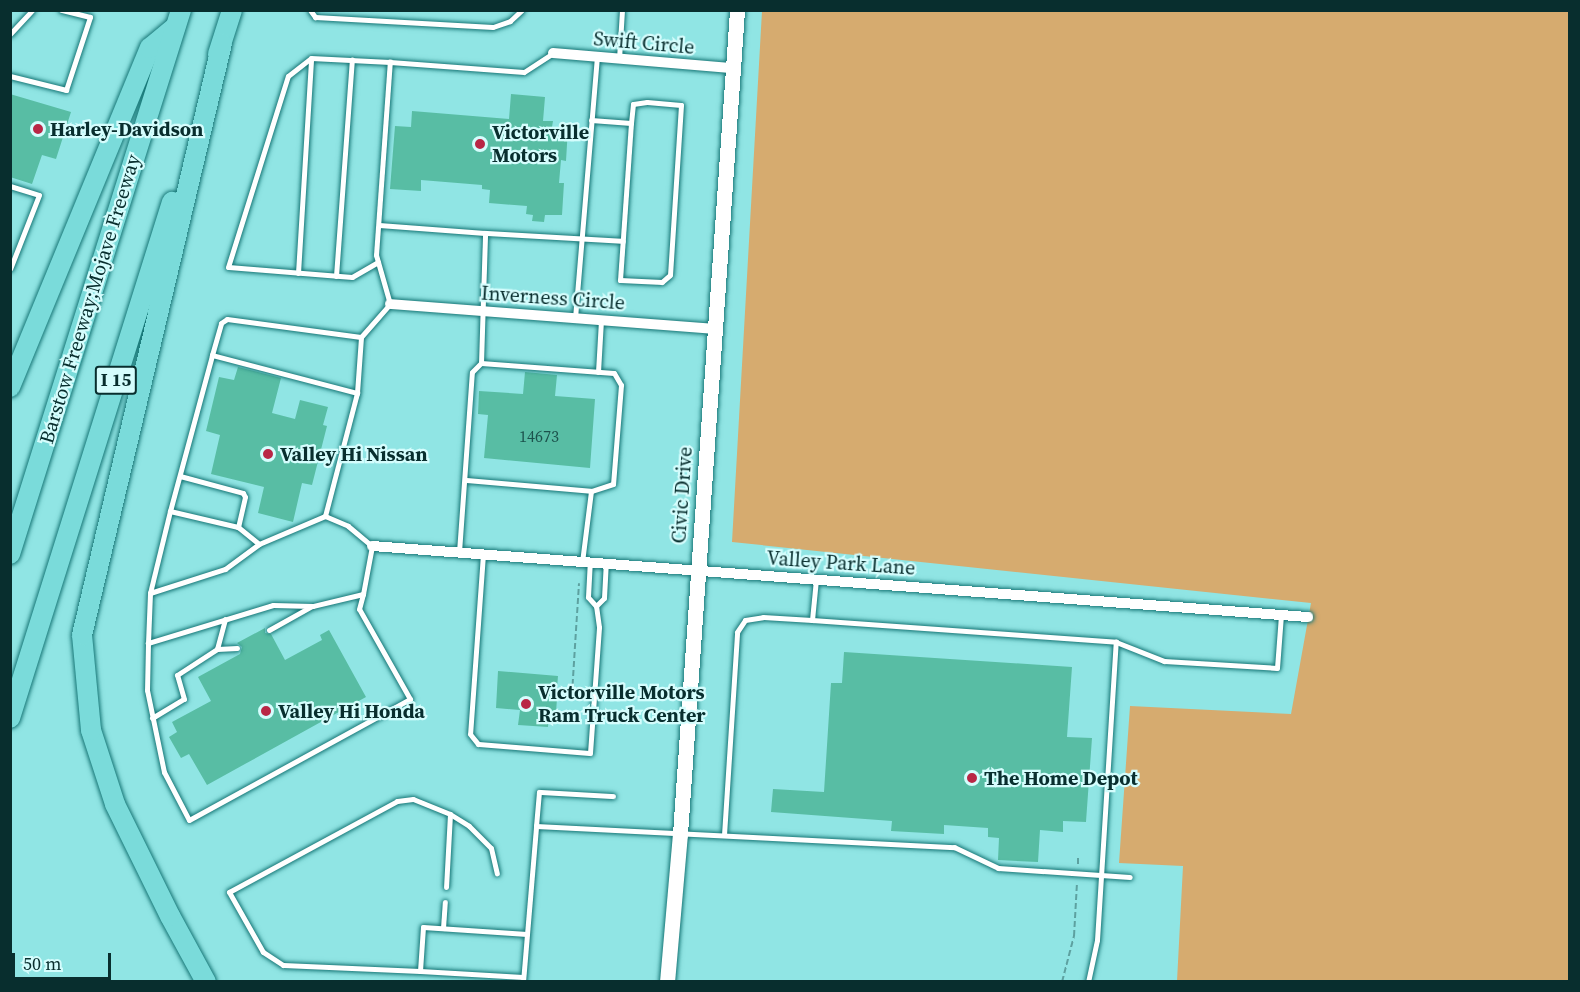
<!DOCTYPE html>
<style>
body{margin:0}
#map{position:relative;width:1580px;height:992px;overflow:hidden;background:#90e5e4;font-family:"Source Serif 4",serif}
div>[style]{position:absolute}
.green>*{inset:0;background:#d6ab6f}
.building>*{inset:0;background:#58bda4}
.path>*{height:2px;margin-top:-1px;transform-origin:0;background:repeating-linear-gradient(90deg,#5da1a0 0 6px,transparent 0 9px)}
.roads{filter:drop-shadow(0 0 2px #167676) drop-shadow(0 0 2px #167676)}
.lane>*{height:5px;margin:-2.5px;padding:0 2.5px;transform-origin:2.5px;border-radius:2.5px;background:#fff}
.street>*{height:10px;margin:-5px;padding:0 5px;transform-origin:5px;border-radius:5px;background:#fff}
.secondary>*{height:15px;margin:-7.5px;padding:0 7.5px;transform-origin:7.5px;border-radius:7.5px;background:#fff}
.highway>*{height:20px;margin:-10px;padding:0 10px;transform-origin:10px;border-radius:10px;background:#7adbda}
.dots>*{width:16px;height:16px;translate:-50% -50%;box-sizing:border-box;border:3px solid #d5fdfd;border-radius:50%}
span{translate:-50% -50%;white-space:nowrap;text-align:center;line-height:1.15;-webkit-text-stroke:4.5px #d5fdfd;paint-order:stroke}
.number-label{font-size:16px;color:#1c524c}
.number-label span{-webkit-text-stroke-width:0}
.shield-label span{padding:2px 4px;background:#d5fdfd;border:2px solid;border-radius:4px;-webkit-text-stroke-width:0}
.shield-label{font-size:18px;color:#082e2e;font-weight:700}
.street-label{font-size:20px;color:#082e2e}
.poi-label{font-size:20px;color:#082e2e;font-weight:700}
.left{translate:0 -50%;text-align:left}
.frame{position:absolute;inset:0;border:12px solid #082e2e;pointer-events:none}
.scale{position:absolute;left:12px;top:953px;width:99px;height:27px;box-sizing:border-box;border:3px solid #082e2e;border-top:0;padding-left:8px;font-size:18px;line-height:21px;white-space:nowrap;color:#082e2e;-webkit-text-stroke:4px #d5fdfd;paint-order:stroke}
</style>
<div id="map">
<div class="green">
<i style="clip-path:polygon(762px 11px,1569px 11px,1569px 981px,1177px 981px,1183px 866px,1119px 863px,1130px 706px,1291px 714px,1311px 603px,732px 542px)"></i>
</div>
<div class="building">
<i style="clip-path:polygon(10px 94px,71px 112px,56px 159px,42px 155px,32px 184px,10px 177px)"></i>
<i style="clip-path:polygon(511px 94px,545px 97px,543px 121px,553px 121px,552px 127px,568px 128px,566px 161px,561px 160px,559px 183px,564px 183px,562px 215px,545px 215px,544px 222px,532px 221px,533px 215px,526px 214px,527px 206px,489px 203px,490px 190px,482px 189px,482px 185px,421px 180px,421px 191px,390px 189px,395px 126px,411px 127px,412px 111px,509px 119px)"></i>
<i style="clip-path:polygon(238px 367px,281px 378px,272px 413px,295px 419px,300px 400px,328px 407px,323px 425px,327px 426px,312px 485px,302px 483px,293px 522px,258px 513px,264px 487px,211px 474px,220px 435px,206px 431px,219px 377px,234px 380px)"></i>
<i style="clip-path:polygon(525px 372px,557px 375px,555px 396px,595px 399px,590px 468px,484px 458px,488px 415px,478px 414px,479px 391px,523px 394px)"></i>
<i style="clip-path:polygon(265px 628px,265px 633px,271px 634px,285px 660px,322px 640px,320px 635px,329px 630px,366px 697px,207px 785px,189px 754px,181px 758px,169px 737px,177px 732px,172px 722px,211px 701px,198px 677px,240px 654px,242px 647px,237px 643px)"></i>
<i style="clip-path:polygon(844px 652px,1072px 667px,1067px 737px,1092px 738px,1086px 822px,1063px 821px,1063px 832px,1040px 830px,1038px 862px,998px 860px,999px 838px,988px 837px,988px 828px,944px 825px,944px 834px,891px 831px,892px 821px,771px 812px,773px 789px,824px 792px,831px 683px,842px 683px)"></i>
<i style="clip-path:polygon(498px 671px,558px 676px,557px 688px,566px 689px,565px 699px,557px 698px,556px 713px,549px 712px,548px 727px,518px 725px,520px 710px,496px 708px)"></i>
</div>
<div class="path">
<i style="left:566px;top:694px;width:6px"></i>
<i style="left:572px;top:694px;width:111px;rotate:-86.4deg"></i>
<i style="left:1078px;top:864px;width:9px;rotate:-90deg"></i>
<i style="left:1062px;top:982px;width:48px;rotate:-75.4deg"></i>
<i style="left:1074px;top:936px;width:54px;rotate:-86.8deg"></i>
</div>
<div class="roads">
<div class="lane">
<i style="left:310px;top:10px;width:9px;rotate:54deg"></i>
<i style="left:315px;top:17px;width:178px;rotate:3.2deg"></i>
<i style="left:493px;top:27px;width:18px;rotate:-19deg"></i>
<i style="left:510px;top:21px;width:16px;rotate:-43deg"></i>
<i style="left:10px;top:34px;width:33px;rotate:-47deg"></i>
<i style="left:619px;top:59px;width:49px;rotate:-86.5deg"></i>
<i style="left:10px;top:76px;width:58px;rotate:14deg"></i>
<i style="left:66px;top:90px;width:77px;rotate:-71.8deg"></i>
<i style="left:90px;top:17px;width:30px;rotate:-166deg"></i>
<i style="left:591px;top:120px;width:40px;rotate:4.3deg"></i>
<i style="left:631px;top:123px;width:19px;rotate:-84deg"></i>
<i style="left:633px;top:104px;width:14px;rotate:-8deg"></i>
<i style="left:647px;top:102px;width:34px;rotate:5deg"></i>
<i style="left:681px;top:105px;width:170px;rotate:93.7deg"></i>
<i style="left:670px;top:275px;width:11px;rotate:139deg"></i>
<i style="left:662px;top:282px;width:42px;rotate:-177.3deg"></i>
<i style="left:620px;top:280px;width:157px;rotate:-86deg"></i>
<i style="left:10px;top:186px;width:30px;rotate:17deg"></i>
<i style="left:39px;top:195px;width:79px;rotate:111.4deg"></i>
<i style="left:379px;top:225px;width:106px;rotate:4.3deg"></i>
<i style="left:378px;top:262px;width:30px;rotate:150deg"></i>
<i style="left:352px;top:277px;width:124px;rotate:-175.4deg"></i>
<i style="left:228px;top:267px;width:200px;rotate:-72.6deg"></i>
<i style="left:288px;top:76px;width:29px;rotate:-38deg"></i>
<i style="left:311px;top:58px;width:79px;rotate:2.9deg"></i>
<i style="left:298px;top:273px;width:215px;rotate:-86.5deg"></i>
<i style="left:336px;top:276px;width:217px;rotate:-85.8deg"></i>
<i style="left:575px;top:318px;width:262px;rotate:-85.2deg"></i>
<i style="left:212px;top:355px;width:33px;rotate:-74deg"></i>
<i style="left:221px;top:323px;width:7px;rotate:-34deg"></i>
<i style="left:227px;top:319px;width:135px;rotate:7.7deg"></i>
<i style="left:481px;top:363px;width:130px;rotate:-88.2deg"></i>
<i style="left:485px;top:233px;width:138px;rotate:3.3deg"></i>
<i style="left:598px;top:372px;width:52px;rotate:-86.7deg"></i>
<i style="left:357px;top:393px;width:56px;rotate:-85.9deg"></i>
<i style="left:361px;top:337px;width:44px;rotate:-48.7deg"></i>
<i style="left:390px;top:304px;width:51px;rotate:-105.9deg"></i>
<i style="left:376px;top:255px;width:194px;rotate:-85.9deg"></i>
<i style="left:390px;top:62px;width:134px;rotate:4.3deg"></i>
<i style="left:524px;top:72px;width:35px;rotate:-33deg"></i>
<i style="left:180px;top:476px;width:65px;rotate:15.1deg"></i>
<i style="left:243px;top:493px;width:4px;rotate:63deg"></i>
<i style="left:245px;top:497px;width:31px;rotate:103deg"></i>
<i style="left:466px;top:480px;width:125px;rotate:5deg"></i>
<i style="left:325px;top:516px;width:25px;rotate:23deg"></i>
<i style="left:348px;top:526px;width:31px;rotate:40deg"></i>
<i style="left:372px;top:546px;width:49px;rotate:100.6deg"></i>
<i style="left:363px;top:594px;width:51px;rotate:166.5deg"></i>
<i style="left:313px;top:606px;width:40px;rotate:-178.6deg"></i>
<i style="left:273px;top:605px;width:131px;rotate:163.1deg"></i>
<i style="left:148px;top:643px;width:50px;rotate:-87.7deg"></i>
<i style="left:150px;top:593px;width:79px;rotate:-17.7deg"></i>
<i style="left:225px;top:569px;width:42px;rotate:-36.3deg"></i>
<i style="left:259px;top:544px;width:72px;rotate:-23deg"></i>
<i style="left:259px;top:544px;width:27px;rotate:-141deg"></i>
<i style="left:238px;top:527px;width:70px;rotate:-166.8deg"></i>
<i style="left:170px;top:511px;width:162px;rotate:-74.9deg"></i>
<i style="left:212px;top:355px;width:150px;rotate:14.7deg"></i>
<i style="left:357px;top:393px;width:127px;rotate:104.6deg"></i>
<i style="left:459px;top:552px;width:180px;rotate:-85.9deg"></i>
<i style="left:472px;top:372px;width:13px;rotate:-45deg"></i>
<i style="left:481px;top:363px;width:133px;rotate:4.3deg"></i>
<i style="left:614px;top:373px;width:14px;rotate:60deg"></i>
<i style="left:621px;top:385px;width:99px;rotate:94.6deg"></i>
<i style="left:613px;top:484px;width:23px;rotate:162deg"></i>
<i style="left:591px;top:491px;width:72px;rotate:97.2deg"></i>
<i style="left:483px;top:554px;width:180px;rotate:94.1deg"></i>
<i style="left:470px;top:734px;width:13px;rotate:51deg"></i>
<i style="left:478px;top:744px;width:112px;rotate:4.6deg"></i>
<i style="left:590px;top:753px;width:126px;rotate:-85.9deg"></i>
<i style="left:599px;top:627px;width:21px;rotate:-98deg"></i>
<i style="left:596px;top:606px;width:12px;rotate:-132deg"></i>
<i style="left:588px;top:597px;width:35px;rotate:-87deg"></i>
<i style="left:150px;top:593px;width:84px;rotate:-76.3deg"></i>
<i style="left:596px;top:606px;width:11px;rotate:-45deg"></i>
<i style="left:604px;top:598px;width:35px;rotate:-87deg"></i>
<i style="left:812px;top:620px;width:41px;rotate:-84.4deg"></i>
<i style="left:269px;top:630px;width:49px;rotate:-29.2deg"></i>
<i style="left:148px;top:643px;width:47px;rotate:91.2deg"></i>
<i style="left:147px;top:690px;width:84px;rotate:78.3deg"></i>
<i style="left:164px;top:772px;width:54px;rotate:62.5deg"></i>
<i style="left:189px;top:820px;width:252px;rotate:-28.7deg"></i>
<i style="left:410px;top:699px;width:103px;rotate:-119.5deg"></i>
<i style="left:359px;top:609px;width:16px;rotate:-75deg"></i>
<i style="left:217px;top:649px;width:20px;rotate:-3deg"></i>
<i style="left:152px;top:718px;width:37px;rotate:-31deg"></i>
<i style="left:184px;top:699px;width:25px;rotate:-106deg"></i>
<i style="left:177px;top:675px;width:48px;rotate:-33deg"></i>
<i style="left:217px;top:649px;width:31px;rotate:-75deg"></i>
<i style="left:450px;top:814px;width:22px;rotate:32deg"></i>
<i style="left:469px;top:826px;width:31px;rotate:45deg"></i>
<i style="left:491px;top:848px;width:26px;rotate:77deg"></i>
<i style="left:536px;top:826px;width:34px;rotate:-85deg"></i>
<i style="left:539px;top:792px;width:74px;rotate:3.1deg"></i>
<i style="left:724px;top:835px;width:203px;rotate:-86.3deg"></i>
<i style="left:737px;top:632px;width:14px;rotate:-56deg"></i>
<i style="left:745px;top:620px;width:18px;rotate:-9deg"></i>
<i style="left:763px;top:617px;width:49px;rotate:3.5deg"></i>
<i style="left:812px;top:620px;width:305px;rotate:4.1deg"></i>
<i style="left:1116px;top:642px;width:52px;rotate:21.6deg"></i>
<i style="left:1164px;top:661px;width:113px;rotate:3.5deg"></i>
<i style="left:1277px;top:668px;width:53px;rotate:-85.7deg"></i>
<i style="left:443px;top:928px;width:26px;rotate:-86deg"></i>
<i style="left:420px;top:971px;width:137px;rotate:-177.5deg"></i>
<i style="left:283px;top:965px;width:24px;rotate:-147deg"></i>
<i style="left:263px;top:952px;width:69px;rotate:-119.5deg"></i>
<i style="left:229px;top:892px;width:191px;rotate:-28.4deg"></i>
<i style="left:397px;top:801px;width:16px;rotate:-7deg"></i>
<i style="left:413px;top:799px;width:40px;rotate:22deg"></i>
<i style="left:450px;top:814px;width:73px;rotate:93.1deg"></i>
<i style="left:523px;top:977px;width:103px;rotate:-176.7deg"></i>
<i style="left:420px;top:971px;width:44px;rotate:-86.1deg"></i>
<i style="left:423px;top:927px;width:104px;rotate:3.9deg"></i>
<i style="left:523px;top:982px;width:157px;rotate:-85.2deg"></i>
<i style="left:536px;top:826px;width:419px;rotate:2.9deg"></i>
<i style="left:954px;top:847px;width:49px;rotate:25.5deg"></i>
<i style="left:998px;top:868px;width:132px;rotate:3.9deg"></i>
<i style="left:1088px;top:982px;width:43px;rotate:-77.9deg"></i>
<i style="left:1097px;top:940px;width:299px;rotate:-86.4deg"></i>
</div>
<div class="street">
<i style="left:553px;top:53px;width:181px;rotate:4.8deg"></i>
<i style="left:390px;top:304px;width:325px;rotate:4.4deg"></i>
<i style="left:372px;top:546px;width:939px;rotate:4.34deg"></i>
</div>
<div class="secondary">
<i style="left:667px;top:982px;width:149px;rotate:-85deg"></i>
<i style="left:680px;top:834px;width:826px;rotate:-86.04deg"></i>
</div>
<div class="highway">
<i style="left:218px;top:54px;width:46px;rotate:-72.3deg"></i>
<i style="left:10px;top:387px;width:367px;rotate:-67.6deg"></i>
<i style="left:150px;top:48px;width:33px;rotate:-40deg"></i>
<i style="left:10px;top:554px;width:570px;rotate:-72.55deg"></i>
<i style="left:10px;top:718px;width:541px;rotate:-72.57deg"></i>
<i style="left:206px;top:982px;width:75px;rotate:-118.6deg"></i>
<i style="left:170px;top:916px;width:125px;rotate:-116.2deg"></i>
<i style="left:115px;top:804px;width:78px;rotate:-108deg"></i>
<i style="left:91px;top:730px;width:95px;rotate:-95.4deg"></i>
<i style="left:82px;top:635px;width:608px;rotate:-76.69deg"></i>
</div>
</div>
<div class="dots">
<i style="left:38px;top:129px;background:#b92746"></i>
<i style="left:480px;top:144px;background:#b92746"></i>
<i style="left:268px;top:454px;background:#b92746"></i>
<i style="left:526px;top:704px;background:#b92746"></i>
<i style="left:266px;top:711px;background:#b92746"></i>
<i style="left:972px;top:778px;background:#b92746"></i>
</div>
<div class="number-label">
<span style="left:539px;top:436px">14673</span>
</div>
<div class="shield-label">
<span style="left:116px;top:380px">I 15</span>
</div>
<div class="street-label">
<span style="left:644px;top:43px;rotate:5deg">Swift Circle</span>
<span style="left:553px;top:298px;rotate:4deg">Inverness Circle</span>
<span style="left:90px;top:299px;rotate:-73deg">Barstow Freeway;Mojave Freeway</span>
<span style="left:682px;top:495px;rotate:-86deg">Civic Drive</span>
<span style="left:841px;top:563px;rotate:4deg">Valley Park Lane</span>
</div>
<div class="poi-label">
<span class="left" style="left:50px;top:129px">Harley-Davidson</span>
<span class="left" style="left:492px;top:144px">Victorville<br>Motors</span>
<span class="left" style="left:280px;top:454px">Valley Hi Nissan</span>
<span class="left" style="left:538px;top:704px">Victorville Motors<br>Ram Truck Center</span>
<span class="left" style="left:278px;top:711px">Valley Hi Honda</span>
<span class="left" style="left:984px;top:778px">The Home Depot</span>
</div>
<div class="frame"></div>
<div class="scale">50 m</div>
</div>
